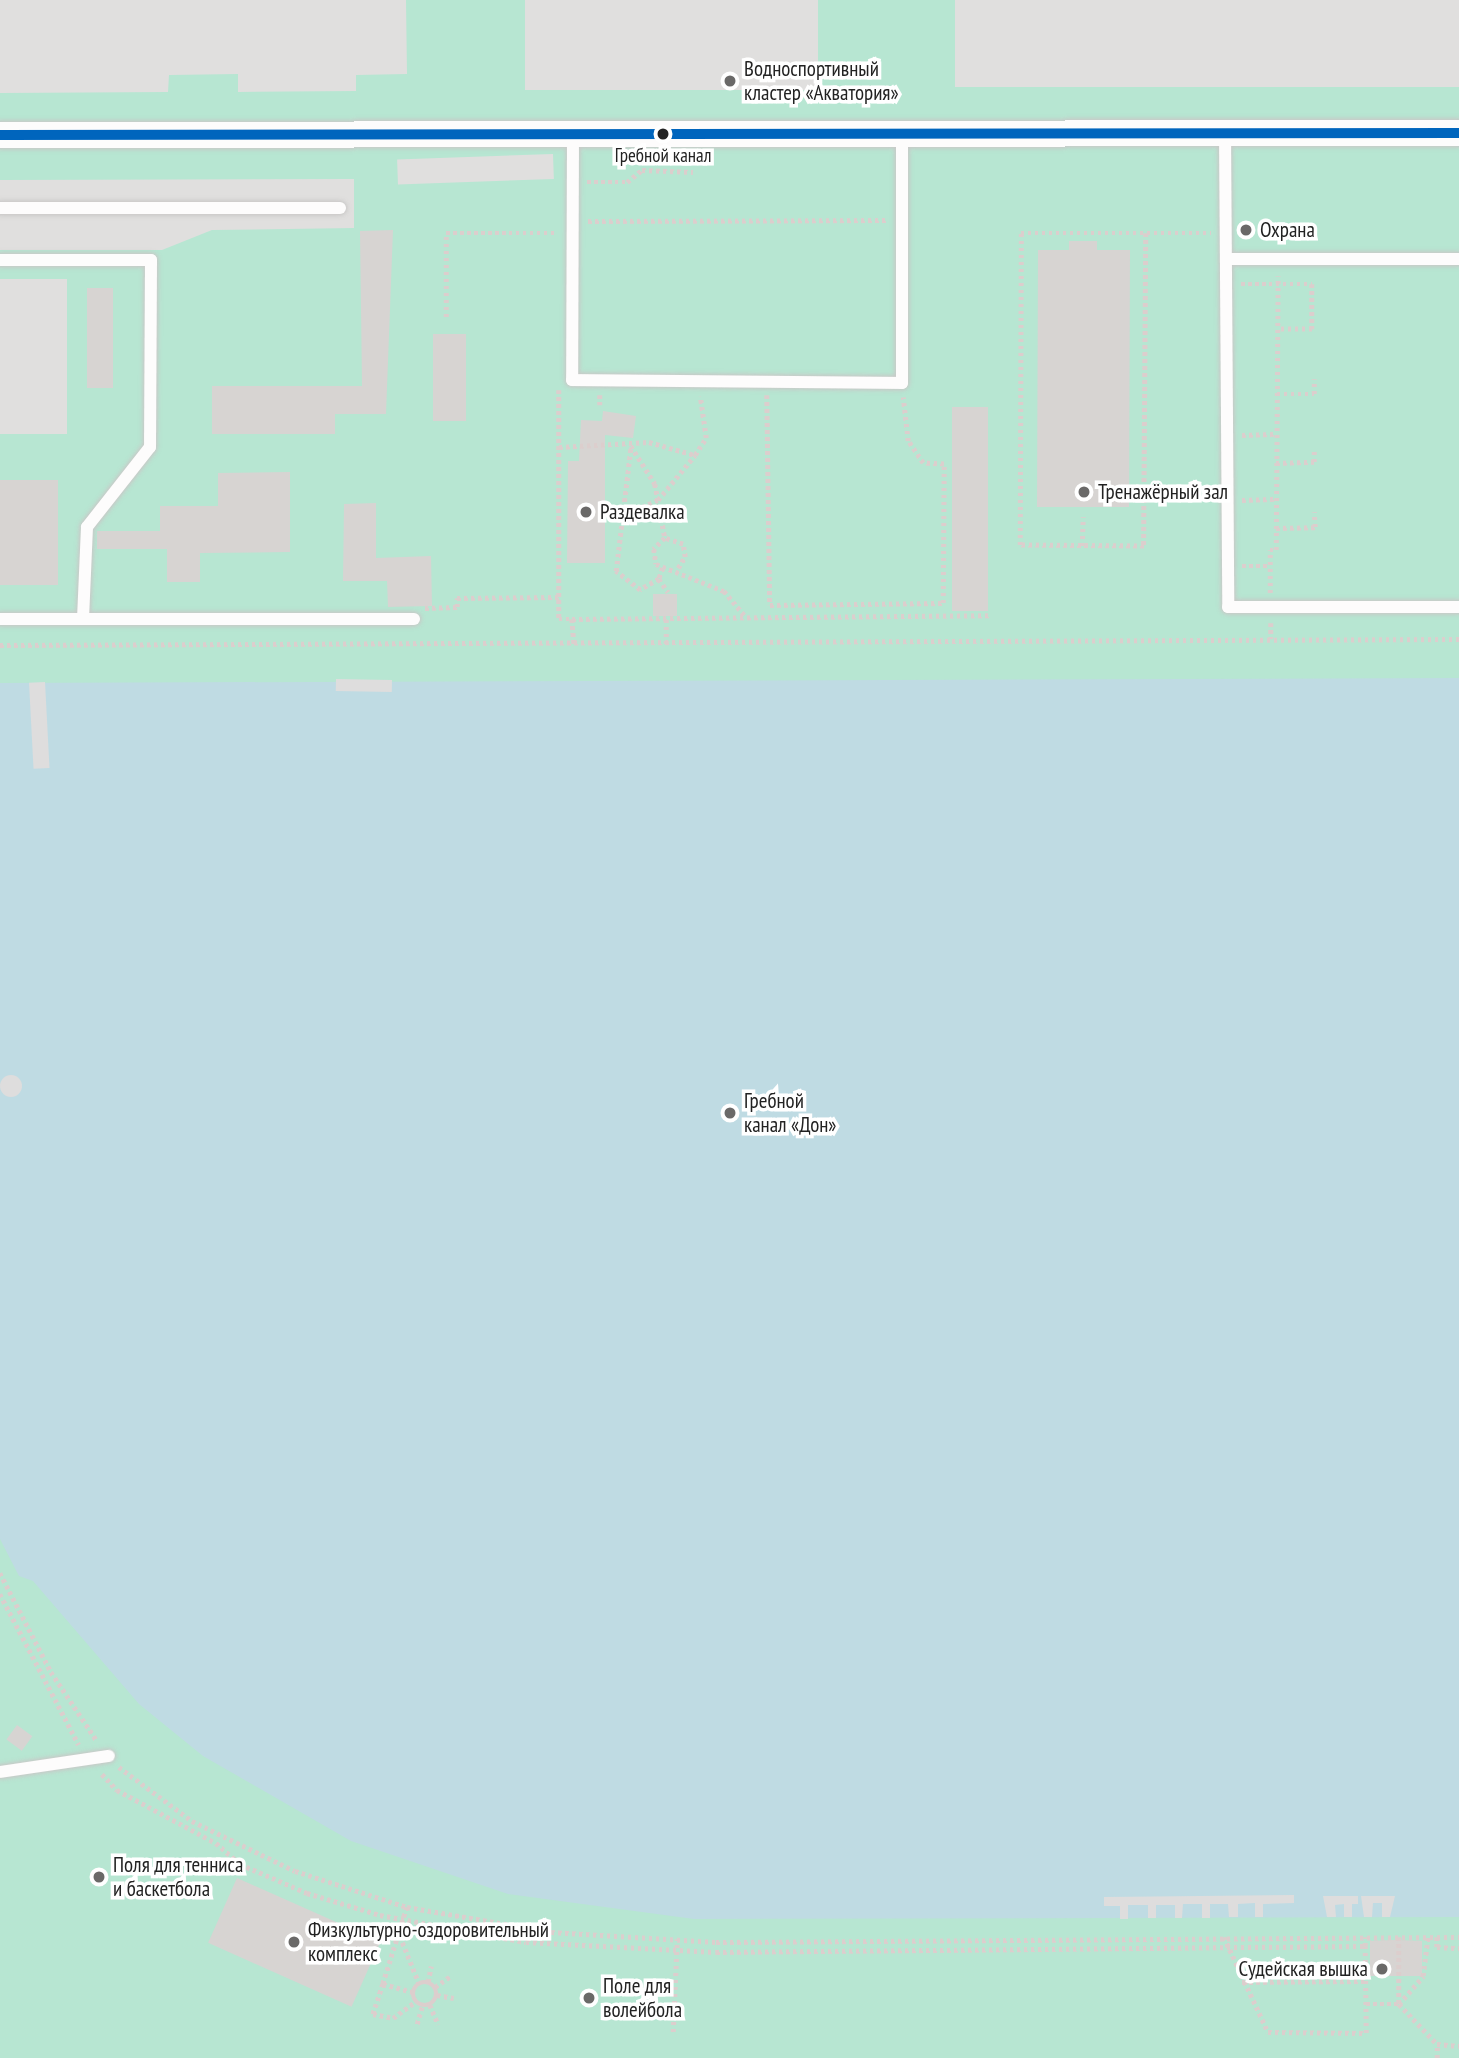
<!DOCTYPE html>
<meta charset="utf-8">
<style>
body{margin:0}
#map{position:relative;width:1459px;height:2058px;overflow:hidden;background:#f0eeeb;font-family:"PT Sans Narrow",sans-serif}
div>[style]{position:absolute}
.pitch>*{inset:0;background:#b7e6d2;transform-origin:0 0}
.parking>*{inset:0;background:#e0dfde;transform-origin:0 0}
.water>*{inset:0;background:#bfdbe3}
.pier>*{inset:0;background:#dedddd;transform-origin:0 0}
.round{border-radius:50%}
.building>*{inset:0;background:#d7d4d2;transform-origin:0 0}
.path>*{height:4.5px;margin-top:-2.25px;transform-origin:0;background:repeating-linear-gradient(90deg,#dccecd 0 3.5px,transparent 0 7px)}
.path>.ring{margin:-2.25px;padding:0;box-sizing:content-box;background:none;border:4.5px solid #dccecd;border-radius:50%}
.roads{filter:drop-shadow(0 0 2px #c9c8c7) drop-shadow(0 0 2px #c9c8c7)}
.service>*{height:12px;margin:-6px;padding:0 6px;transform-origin:6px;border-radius:6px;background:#fdfcfc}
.minor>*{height:26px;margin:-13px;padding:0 13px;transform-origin:13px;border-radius:13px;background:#fdfcfc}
.bus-1>*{height:10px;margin:-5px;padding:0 5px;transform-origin:5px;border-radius:5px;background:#0065bd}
.dots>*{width:19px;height:19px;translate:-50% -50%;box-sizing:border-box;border:4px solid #fff;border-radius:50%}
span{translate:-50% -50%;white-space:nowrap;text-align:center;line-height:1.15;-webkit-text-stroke:7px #fff;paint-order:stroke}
.bus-label{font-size:19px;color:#222}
.poi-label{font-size:21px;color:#222}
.left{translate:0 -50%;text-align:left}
.right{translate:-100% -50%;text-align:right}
</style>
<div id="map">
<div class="pitch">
<i style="left:0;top:0;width:1459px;height:2058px"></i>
</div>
<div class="parking">
<i style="clip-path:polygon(0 0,406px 0,407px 74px,356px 75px,356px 91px,238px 92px,238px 74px,169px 75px,168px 92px,0 93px)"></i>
<i style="left:525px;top:0;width:293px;height:90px"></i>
<i style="left:955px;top:0;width:504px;height:87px"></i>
<i style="left:553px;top:154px;width:25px;height:156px;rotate:88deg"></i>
<i style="clip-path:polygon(354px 179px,354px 228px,212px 230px,162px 250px,0 250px,0 180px)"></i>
<i style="left:0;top:279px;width:67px;height:155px"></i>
</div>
<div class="water">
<i style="clip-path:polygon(1459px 678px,1459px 1917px,694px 1919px,508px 1894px,351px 1841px,203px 1756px,139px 1704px,33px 1581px,19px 1576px,0 1539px,0 683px)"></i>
</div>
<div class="pier">
<i style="left:336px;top:679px;width:56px;height:12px;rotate:1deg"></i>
<i style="left:45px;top:682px;width:86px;height:16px;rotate:87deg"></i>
<i class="round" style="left:0;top:1075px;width:22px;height:22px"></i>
<i style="clip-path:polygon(1294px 1895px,1294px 1903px,1263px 1904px,1263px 1917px,1255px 1917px,1255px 1903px,1238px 1904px,1238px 1917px,1229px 1917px,1228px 1904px,1210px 1904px,1210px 1918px,1202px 1918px,1202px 1904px,1183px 1904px,1182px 1918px,1175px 1918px,1175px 1905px,1156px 1905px,1156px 1918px,1148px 1918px,1148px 1905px,1128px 1905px,1128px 1919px,1120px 1919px,1120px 1906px,1104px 1906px,1104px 1897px)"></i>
<i style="clip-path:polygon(1323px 1896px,1358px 1896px,1358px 1904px,1352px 1904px,1352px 1917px,1344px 1917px,1344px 1904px,1335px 1905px,1336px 1917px,1327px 1917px)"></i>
<i style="clip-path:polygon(1361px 1896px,1395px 1896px,1390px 1917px,1382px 1917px,1382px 1903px,1373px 1903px,1372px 1917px,1364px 1917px)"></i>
</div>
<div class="building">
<i style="clip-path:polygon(393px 230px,386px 414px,335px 414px,335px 434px,212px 434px,212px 386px,362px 386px,360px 231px)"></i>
<i style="clip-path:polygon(1069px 241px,1097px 241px,1097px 250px,1130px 250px,1129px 507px,1037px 507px,1038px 250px,1069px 250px)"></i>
<i style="left:87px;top:288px;width:26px;height:100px"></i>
<i style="left:433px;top:334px;width:33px;height:87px"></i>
<i style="left:952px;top:407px;width:36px;height:204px"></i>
<i style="clip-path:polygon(603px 411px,636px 416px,633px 438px,605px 435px,605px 563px,567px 563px,568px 461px,579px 461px,581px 420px,602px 421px)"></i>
<i style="clip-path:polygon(290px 472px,290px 552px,200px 553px,200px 582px,167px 582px,167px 549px,97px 549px,97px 531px,160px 531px,160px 506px,218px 506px,218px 473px)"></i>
<i style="left:0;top:480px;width:58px;height:105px"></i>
<i style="clip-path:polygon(376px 503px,376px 558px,431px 556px,432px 606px,388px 607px,387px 581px,343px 581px,344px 504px)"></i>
<i style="left:677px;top:594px;width:22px;height:24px;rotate:90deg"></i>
<i style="left:17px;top:1725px;width:19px;height:18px;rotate:36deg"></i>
<i style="left:237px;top:1878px;width:157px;height:71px;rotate:24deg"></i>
<i style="clip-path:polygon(1394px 1940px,1422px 1941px,1422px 1976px,1370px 1976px,1370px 1941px)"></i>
</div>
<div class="path">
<i style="left:587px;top:182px;width:40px"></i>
<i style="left:627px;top:182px;width:19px;rotate:-39deg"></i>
<i style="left:642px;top:170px;width:51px;rotate:2.2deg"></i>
<i style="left:588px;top:221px;width:299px;rotate:-0.2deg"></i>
<i style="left:1146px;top:233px;width:313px;rotate:90.4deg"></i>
<i style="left:1144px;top:546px;width:124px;rotate:-179.5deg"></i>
<i style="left:1020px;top:545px;width:312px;rotate:-89.8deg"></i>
<i style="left:1021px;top:233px;width:190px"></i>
<i style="left:1241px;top:284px;width:71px"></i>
<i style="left:1312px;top:284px;width:45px;rotate:90deg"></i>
<i style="left:1312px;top:329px;width:35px;rotate:180deg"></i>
<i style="left:446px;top:317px;width:84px;rotate:-90deg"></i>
<i style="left:446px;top:233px;width:111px"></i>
<i style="left:559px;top:390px;width:229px;rotate:90deg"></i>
<i style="left:559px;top:619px;width:13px"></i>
<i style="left:572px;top:619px;width:25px;rotate:85deg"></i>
<i style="left:1277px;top:394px;width:37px"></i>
<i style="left:1314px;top:394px;width:15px;rotate:-90deg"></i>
<i style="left:600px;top:395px;width:10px;rotate:90deg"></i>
<i style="left:767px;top:395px;width:210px;rotate:89.2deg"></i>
<i style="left:770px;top:605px;width:173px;rotate:-0.7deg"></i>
<i style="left:943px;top:603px;width:139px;rotate:-89.6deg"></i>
<i style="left:944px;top:464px;width:21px;rotate:-177deg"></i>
<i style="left:923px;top:463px;width:27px;rotate:-124deg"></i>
<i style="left:908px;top:441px;width:44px;rotate:-96.5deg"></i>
<i style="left:1242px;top:435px;width:34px;rotate:-2deg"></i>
<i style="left:559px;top:447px;width:90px;rotate:-3.2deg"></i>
<i style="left:649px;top:442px;width:48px;rotate:15.8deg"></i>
<i style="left:695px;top:455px;width:20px;rotate:-57deg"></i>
<i style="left:706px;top:438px;width:42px;rotate:-98.1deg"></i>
<i style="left:1276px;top:463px;width:38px;rotate:-2deg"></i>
<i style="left:1314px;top:462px;width:12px;rotate:-90deg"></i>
<i style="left:1242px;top:500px;width:34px;rotate:-2deg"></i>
<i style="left:623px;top:516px;width:38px;rotate:-25deg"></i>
<i style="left:658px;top:500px;width:58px;rotate:-50.6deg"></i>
<i style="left:1276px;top:528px;width:39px;rotate:-1deg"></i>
<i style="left:1315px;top:527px;width:15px;rotate:-94deg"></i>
<i style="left:1082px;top:546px;width:29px;rotate:-88deg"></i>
<i style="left:1242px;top:566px;width:28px"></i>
<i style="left:663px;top:568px;width:12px;rotate:110deg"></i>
<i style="left:659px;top:579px;width:22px;rotate:150deg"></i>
<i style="left:640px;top:590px;width:31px;rotate:-142deg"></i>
<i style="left:616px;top:571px;width:126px;rotate:-83.2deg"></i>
<i style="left:631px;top:446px;width:45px;rotate:57.7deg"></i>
<i style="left:655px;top:484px;width:55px;rotate:79.5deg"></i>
<i style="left:678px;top:568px;width:13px;rotate:-58deg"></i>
<i style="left:685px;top:557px;width:13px;rotate:-99deg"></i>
<i style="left:683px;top:544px;width:19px;rotate:-162deg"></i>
<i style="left:665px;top:538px;width:16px;rotate:135deg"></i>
<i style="left:654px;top:549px;width:15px;rotate:82deg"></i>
<i style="left:656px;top:564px;width:73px;rotate:21.7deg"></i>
<i style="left:724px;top:591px;width:34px;rotate:50deg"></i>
<i style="left:659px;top:579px;width:16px;rotate:55deg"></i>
<i style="left:1270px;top:593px;width:43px;rotate:-90deg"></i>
<i style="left:1270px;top:550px;width:6px"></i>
<i style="left:1276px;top:550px;width:274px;rotate:-89.6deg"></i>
<i style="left:425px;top:608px;width:32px;rotate:-2deg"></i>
<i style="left:457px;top:607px;width:9px;rotate:-90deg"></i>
<i style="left:457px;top:598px;width:102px;rotate:-0.6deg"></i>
<i style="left:572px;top:619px;width:417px;rotate:-0.5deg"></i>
<i style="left:1271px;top:623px;width:16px;rotate:90deg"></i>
<i style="left:666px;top:644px;width:26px;rotate:-90deg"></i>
<i style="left:0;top:645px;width:1459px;rotate:-0.24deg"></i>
<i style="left:0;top:1573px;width:111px;rotate:62.7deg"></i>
<i style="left:51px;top:1672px;width:83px;rotate:56.3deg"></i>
<i style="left:0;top:1594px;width:170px;rotate:62.4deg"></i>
<i style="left:119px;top:1767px;width:91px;rotate:36.5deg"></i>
<i style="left:192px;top:1821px;width:114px;rotate:25.9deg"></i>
<i style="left:295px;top:1871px;width:118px;rotate:17.8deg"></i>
<i style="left:407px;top:1907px;width:146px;rotate:9.8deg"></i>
<i style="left:551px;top:1932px;width:165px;rotate:3.5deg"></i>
<i style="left:716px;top:1942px;width:743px;rotate:-0.39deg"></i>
<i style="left:102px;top:1774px;width:22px;rotate:47deg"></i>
<i style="left:117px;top:1790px;width:112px;rotate:28.2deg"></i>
<i style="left:216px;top:1843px;width:32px;rotate:41deg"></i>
<i style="left:240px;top:1864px;width:73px;rotate:23.4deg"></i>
<i style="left:307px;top:1893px;width:76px;rotate:16.8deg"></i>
<i style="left:380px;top:1915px;width:148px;rotate:10.5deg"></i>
<i style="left:526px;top:1942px;width:190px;rotate:3deg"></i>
<i style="left:716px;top:1952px;width:649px;rotate:-0.53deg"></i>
<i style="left:1365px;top:1946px;width:9px;rotate:-90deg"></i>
<i style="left:407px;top:1907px;width:81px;rotate:107.3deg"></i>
<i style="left:383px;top:1984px;width:31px;rotate:15deg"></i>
<i style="left:400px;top:1936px;width:51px;rotate:68deg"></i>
<i style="left:1224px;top:1937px;width:105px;rotate:65.1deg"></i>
<i style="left:1268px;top:2032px;width:98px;rotate:0.6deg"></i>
<i style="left:1366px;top:2033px;width:87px;rotate:-90.7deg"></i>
<i style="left:1399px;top:1937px;width:67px;rotate:90deg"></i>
<i style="left:1399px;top:2004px;width:55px;rotate:46.5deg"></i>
<i style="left:1437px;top:2044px;width:22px;rotate:5deg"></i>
<i style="left:1437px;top:1937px;width:10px;rotate:90deg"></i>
<i style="left:1437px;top:1947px;width:22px;rotate:3deg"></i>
<i class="ring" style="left:413px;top:1982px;width:19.5px;height:19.5px"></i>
<i style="left:428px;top:1982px;width:16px;rotate:-79deg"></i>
<i style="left:1242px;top:1982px;width:123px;rotate:-0.5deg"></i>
<i style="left:383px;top:1984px;width:32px;rotate:108deg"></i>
<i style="left:373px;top:2014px;width:20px;rotate:11deg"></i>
<i style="left:393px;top:2018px;width:27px;rotate:-36deg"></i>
<i style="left:435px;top:1987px;width:19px;rotate:-35deg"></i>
<i style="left:437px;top:1995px;width:17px;rotate:10deg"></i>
<i style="left:1366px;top:2004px;width:33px"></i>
<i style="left:1399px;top:2004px;width:37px;rotate:-49deg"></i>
<i style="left:1423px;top:1976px;width:39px;rotate:-83deg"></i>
<i style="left:430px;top:2005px;width:21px;rotate:67deg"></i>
<i style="left:417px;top:2024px;width:19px;rotate:-74deg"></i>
<i style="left:673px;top:2032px;width:93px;rotate:-87.5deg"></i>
<i style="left:1437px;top:2058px;width:14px;rotate:-90deg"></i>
</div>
<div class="roads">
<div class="service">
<i style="left:1225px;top:132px;width:475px;rotate:89.6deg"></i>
<i style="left:1228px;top:607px;width:231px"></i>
<i style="left:573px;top:134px;width:246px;rotate:90.2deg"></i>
<i style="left:572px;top:380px;width:330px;rotate:0.5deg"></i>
<i style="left:902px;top:383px;width:250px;rotate:-90deg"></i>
<i style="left:0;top:208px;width:340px"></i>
<i style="left:1226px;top:259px;width:233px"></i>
<i style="left:0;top:260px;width:151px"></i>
<i style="left:151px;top:260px;width:187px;rotate:90.3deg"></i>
<i style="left:150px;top:447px;width:102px;rotate:128.2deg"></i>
<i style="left:87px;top:527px;width:92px;rotate:92.5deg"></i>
<i style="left:0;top:619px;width:414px"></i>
<i style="left:0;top:1772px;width:110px;rotate:-8.4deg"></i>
</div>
<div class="minor">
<i style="left:0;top:135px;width:1459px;rotate:-0.08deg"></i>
</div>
</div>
<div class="bus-1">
<i style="left:0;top:135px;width:1459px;rotate:-0.08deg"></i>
</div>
<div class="dots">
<i style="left:730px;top:81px;background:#6a6968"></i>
<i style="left:663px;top:134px;background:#222"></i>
<i style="left:1246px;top:230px;background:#6a6968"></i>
<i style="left:1084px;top:492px;background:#6a6968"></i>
<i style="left:586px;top:512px;background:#6a6968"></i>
<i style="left:730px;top:1113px;background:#6a6968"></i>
<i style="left:99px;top:1877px;background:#6a6968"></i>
<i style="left:294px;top:1942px;background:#6a6968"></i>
<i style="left:1382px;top:1969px;background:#6a6968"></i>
<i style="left:589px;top:1998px;background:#6a6968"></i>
</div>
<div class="bus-label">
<span style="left:663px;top:156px">Гребной канал</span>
</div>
<div class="poi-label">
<span class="left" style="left:744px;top:81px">Водноспортивный<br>кластер «Акватория»</span>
<span class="left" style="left:1260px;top:230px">Охрана</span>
<span class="left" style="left:1098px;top:492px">Тренажёрный зал</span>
<span class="left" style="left:600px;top:512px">Раздевалка</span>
<span class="left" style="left:744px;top:1113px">Гребной<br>канал «Дон»</span>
<span class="left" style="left:113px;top:1877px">Поля для тенниса<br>и баскетбола</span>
<span class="left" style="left:308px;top:1942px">Физкультурно-оздоровительный<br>комплекс</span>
<span class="right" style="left:1368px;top:1969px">Судейская вышка</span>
<span class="left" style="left:603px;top:1998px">Поле для<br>волейбола</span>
</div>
</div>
